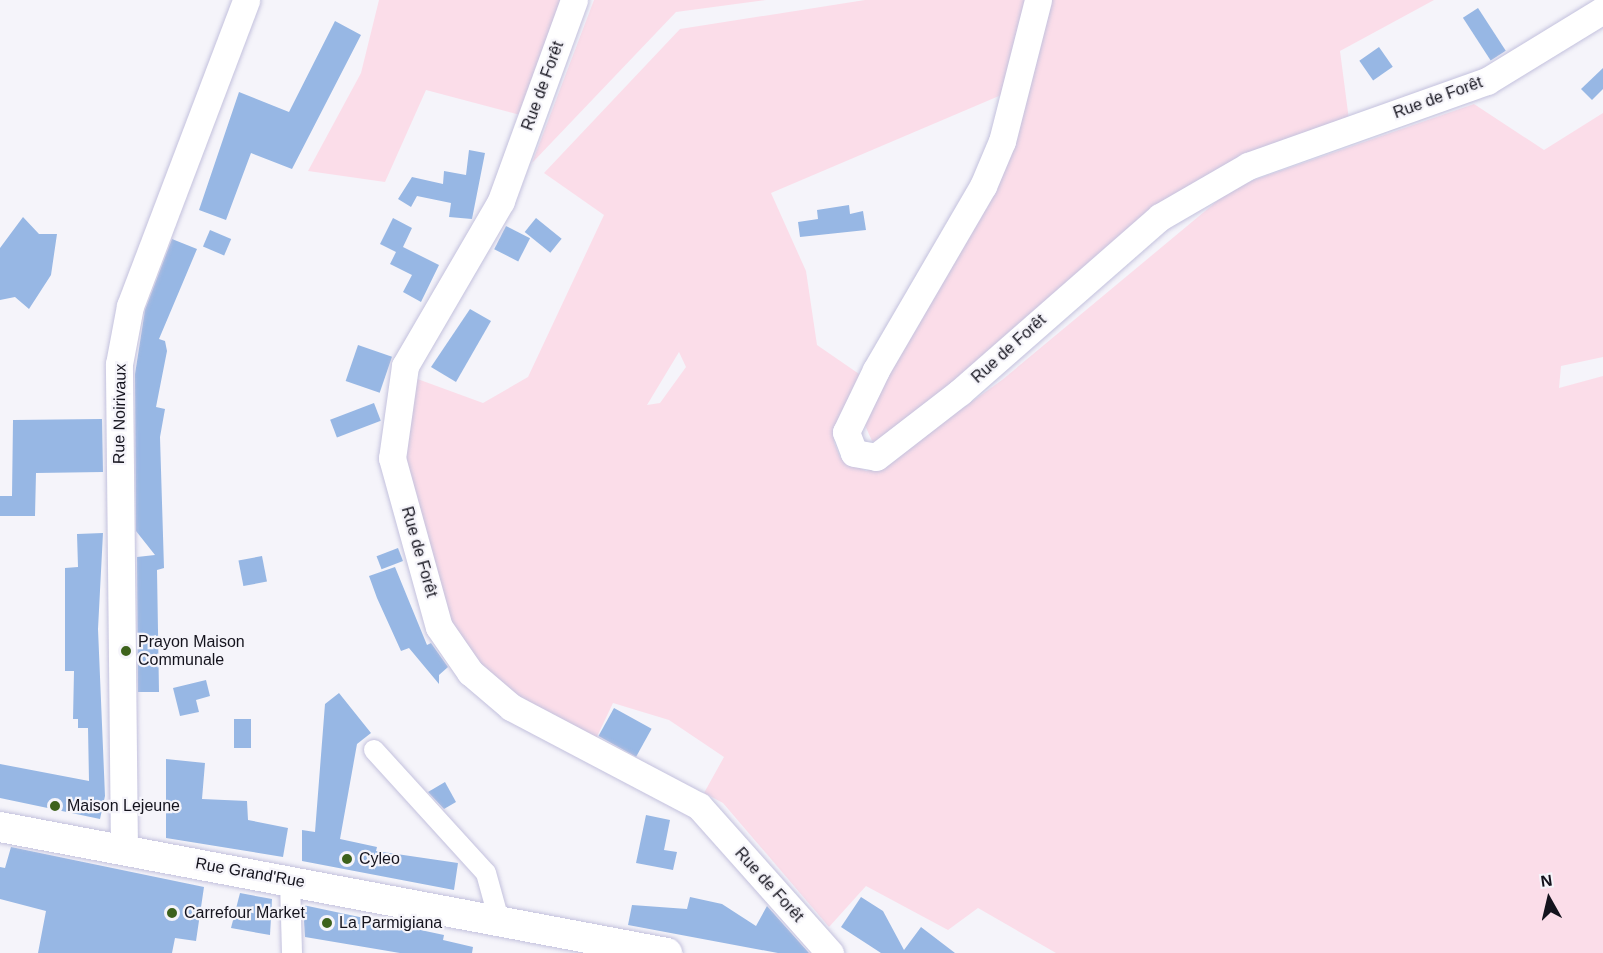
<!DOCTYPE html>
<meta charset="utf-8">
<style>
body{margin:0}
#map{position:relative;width:1603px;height:953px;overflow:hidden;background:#f5f4fa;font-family:Helvetica,sans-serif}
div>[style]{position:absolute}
.green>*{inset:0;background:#fbdde9}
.building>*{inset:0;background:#97b7e4;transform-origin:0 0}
.roads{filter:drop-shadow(0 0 2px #c3c1dd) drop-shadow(0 0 2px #c3c1dd)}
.street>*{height:20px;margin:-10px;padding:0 10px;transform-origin:10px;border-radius:10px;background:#fff}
.secondary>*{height:27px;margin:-13.5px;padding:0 13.5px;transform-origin:13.5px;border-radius:13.5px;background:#fff}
.primary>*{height:30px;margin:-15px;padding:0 15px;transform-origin:15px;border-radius:15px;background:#fff}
.dots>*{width:16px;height:16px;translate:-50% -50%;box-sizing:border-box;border:3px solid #f5f4fa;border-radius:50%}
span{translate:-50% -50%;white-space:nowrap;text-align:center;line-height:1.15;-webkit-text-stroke:4.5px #f5f4fa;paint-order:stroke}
.street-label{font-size:16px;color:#14131d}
.poi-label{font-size:16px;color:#14131d}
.left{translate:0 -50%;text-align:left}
.north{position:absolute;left:1519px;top:869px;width:60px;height:60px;-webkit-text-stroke:4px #f5f4fa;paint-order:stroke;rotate:352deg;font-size:16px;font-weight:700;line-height:24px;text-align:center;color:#14131d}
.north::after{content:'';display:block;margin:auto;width:21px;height:27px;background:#14131d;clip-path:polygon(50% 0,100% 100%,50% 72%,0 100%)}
</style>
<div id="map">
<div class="green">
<i style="clip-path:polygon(379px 0,561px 0,524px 116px,426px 90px,385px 182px,308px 171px,361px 73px)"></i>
<i style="clip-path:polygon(594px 0,766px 0,676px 12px,532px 163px)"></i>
<i style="clip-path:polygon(evenodd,865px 0,1027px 0,1006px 93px,771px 193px,806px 271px,817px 345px,862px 376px,834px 430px,834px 442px,840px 457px,866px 471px,881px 467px,1002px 380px,1234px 187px,1474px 104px,1544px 150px,1603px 113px,1603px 357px,1561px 366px,1559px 388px,1603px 376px,1603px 953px,1056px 953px,978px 908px,948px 930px,866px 886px,829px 927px,723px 803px,704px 793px,724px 757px,669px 720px,613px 703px,594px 743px,520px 699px,478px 665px,448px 617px,404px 461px,412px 377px,483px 403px,528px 377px,604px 215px,544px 173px,680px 29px,865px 0,679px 352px,686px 367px,660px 403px,647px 405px,679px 352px)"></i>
<i style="clip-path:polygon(1049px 0,1434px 0,1340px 51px,1349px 120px,1254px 151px,888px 444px,872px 441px,864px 423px,875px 389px,987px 199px,1019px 130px)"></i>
</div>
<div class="building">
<i style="left:1478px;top:8px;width:51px;height:18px;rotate:57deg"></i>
<i style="clip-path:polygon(335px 21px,361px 35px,292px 169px,251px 153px,226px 220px,199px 210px,239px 92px,289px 112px)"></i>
<i style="left:1379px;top:47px;width:24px;height:24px;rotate:55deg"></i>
<i style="clip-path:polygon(1603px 68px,1603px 89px,1592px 100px,1581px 89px)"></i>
<i style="clip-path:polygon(469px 150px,485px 153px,472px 219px,449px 217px,451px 203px,417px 196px,411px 207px,398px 199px,412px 177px,443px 184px,444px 171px,466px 175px)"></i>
<i style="clip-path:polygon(849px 205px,850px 214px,863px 211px,866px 230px,800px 237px,798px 222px,818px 219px,817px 210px)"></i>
<i style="clip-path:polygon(23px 217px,39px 234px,57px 234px,51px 275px,29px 309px,15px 297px,0 300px,0 248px)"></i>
<i style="clip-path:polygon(393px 218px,412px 228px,403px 247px,439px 265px,421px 302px,403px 292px,412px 275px,390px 264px,396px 252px,380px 244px)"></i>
<i style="left:536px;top:218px;width:33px;height:18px;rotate:39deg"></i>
<i style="left:506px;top:226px;width:27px;height:26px;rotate:27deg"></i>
<i style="left:210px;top:230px;width:23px;height:18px;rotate:23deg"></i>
<i style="clip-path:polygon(172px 239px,197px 249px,159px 339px,165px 341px,167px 351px,156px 407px,165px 409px,160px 437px,164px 568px,157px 570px,159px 692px,138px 692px,137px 557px,155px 555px,136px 531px,135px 374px,145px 310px)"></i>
<i style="clip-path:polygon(470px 309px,491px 321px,456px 382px,431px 367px)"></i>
<i style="left:358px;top:345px;width:36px;height:38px;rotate:19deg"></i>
<i style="left:374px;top:403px;width:19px;height:47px;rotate:69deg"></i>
<i style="clip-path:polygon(102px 419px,103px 472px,36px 473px,35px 516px,0 516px,0 496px,12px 496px,13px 420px)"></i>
<i style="clip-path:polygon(103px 533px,98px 629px,105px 796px,100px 819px,0 798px,0 764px,89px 781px,88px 728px,78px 728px,78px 719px,73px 719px,74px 671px,65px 671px,65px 568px,78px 567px,77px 534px)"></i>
<i style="left:398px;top:548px;width:14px;height:23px;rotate:69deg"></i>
<i style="left:262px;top:556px;width:26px;height:24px;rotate:79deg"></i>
<i style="clip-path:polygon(395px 567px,427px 645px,431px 643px,448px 667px,439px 675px,439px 684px,409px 648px,401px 651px,377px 598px,369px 576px)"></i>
<i style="clip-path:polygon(206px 680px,210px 696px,196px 700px,199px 712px,180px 716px,173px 688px)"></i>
<i style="clip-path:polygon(339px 693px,371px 733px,357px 744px,340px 839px,377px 847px,376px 851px,458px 863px,454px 890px,302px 861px,302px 830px,315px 832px,325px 704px)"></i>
<i style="left:614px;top:708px;width:43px;height:32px;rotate:29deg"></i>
<i style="left:234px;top:719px;width:17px;height:29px"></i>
<i style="clip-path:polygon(166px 759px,205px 763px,202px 799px,247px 801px,248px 820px,288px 828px,283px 857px,166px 838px)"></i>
<i style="clip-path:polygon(445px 782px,456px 802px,444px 809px,428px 792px)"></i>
<i style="clip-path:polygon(646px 815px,670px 820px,664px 850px,677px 852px,673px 870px,636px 863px)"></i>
<i style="clip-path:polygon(11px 847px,204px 887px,196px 941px,175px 938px,172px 953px,38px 953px,46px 911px,0 899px,0 867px,5px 868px)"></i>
<i style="clip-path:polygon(240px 893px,272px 899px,270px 935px,231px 928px)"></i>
<i style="clip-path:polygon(690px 897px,722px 904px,756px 926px,767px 906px,809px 953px,778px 953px,628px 925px,632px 905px,687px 909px)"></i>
<i style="clip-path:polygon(861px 897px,883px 911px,904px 950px,921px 927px,955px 953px,881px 953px,841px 927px)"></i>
<i style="clip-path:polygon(303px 905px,444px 935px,443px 940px,473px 947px,472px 953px,400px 953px,305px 937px)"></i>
</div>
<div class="roads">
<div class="street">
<i style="left:374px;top:750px;width:166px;rotate:47.7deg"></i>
<i style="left:486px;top:873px;width:49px;rotate:74.5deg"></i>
<i style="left:290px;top:881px;width:72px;rotate:88.4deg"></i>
</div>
<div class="secondary">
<i style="left:574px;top:0;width:214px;rotate:110deg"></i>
<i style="left:501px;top:201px;width:191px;rotate:120.2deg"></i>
<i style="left:405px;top:366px;width:93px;rotate:98deg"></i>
<i style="left:392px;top:458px;width:175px;rotate:74.5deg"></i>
<i style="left:439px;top:627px;width:55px;rotate:55.4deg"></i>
<i style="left:470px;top:672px;width:54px;rotate:40.5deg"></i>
<i style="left:511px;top:707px;width:212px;rotate:27.8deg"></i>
<i style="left:699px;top:806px;width:197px;rotate:48.3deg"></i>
<i style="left:1038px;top:0;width:146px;rotate:104.3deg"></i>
<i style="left:1002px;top:141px;width:49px;rotate:112.9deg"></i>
<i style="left:983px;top:186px;width:213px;rotate:120.2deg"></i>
<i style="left:876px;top:370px;width:69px;rotate:115.8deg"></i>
<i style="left:846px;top:432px;width:22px;rotate:69deg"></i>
<i style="left:854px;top:453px;width:22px;rotate:10deg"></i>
<i style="left:876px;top:457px;width:106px;rotate:-37.7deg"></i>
<i style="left:960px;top:392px;width:266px;rotate:-41.2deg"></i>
<i style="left:1160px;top:217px;width:102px;rotate:-30.1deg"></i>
<i style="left:1248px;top:166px;width:254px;rotate:-19.6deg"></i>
<i style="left:1487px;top:81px;width:136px;rotate:-31.5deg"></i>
<i style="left:124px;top:851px;width:487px;rotate:-90.6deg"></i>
<i style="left:119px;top:364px;width:59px;rotate:-79.3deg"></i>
<i style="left:130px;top:306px;width:327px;rotate:-69.2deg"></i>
</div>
<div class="primary">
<i style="left:0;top:827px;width:679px;rotate:10.7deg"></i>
</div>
</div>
<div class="dots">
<i style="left:126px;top:651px;background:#3d621c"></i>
<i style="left:55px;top:806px;background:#3d621c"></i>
<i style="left:347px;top:859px;background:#3d621c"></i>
<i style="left:172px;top:913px;background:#3d621c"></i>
<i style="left:327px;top:923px;background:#3d621c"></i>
</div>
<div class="street-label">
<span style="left:543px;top:86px;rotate:-70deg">Rue de Forêt</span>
<span style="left:1438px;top:98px;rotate:-20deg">Rue de Forêt</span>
<span style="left:1009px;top:349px;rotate:-42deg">Rue de Forêt</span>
<span style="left:120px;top:414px;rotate:-89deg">Rue Noirivaux</span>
<span style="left:419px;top:552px;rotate:74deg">Rue de Forêt</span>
<span style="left:250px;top:873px;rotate:10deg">Rue Grand'Rue</span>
<span style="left:769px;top:885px;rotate:48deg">Rue de Forêt</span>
</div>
<div class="poi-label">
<span class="left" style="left:138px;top:651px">Prayon Maison<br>Communale</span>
<span class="left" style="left:67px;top:806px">Maison Lejeune</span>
<span class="left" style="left:359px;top:859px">Cyleo</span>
<span class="left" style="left:184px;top:913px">Carrefour Market</span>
<span class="left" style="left:339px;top:923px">La Parmigiana</span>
</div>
<div class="north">N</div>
</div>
